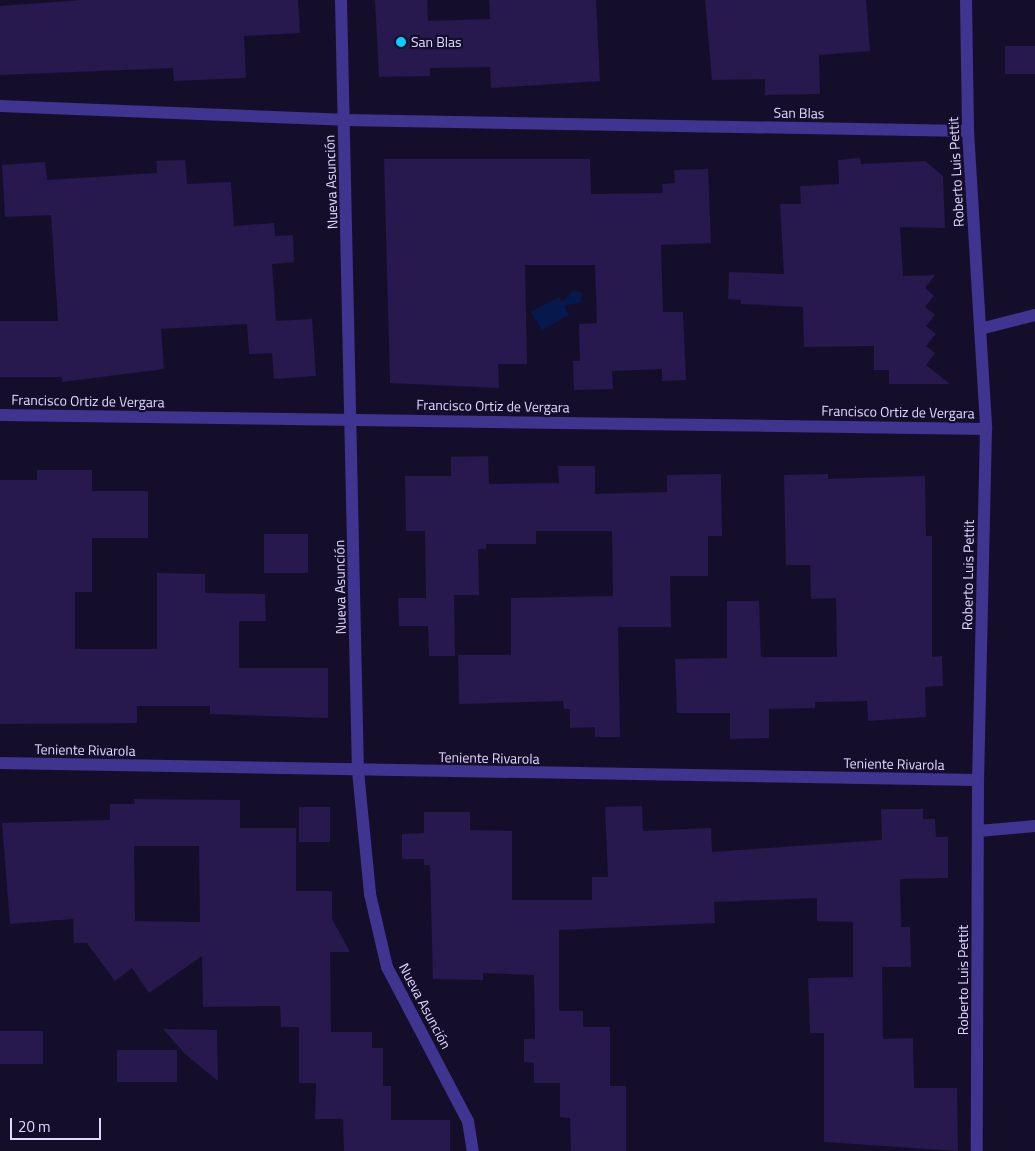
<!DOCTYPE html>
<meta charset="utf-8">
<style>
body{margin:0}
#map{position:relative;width:1035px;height:1151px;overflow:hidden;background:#150e2b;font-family:"Titillium Web",sans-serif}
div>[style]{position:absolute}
.water>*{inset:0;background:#05194d}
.building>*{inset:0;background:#27184e;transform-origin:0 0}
.minor>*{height:12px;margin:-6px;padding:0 6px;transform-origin:6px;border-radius:6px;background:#3f348f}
.dots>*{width:14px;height:14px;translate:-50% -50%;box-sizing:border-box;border:2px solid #150e2b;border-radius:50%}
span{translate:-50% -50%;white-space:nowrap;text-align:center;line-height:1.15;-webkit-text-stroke:4.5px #150e2b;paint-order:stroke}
.poi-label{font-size:14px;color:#e0d8ff}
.left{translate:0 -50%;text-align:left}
.street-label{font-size:14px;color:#e0d8ff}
.scale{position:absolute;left:10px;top:1118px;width:91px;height:22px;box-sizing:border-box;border:2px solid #e0d8ff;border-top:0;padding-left:6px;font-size:15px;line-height:18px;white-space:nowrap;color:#e0d8ff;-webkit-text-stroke:4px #150e2b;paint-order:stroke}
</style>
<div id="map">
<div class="water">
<i style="clip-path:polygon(574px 290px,582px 293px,581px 302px,564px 306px,569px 315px,542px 330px,531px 312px,559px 297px,562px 302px)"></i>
</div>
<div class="building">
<i style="clip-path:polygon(82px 0,298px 0,300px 33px,244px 36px,246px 78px,174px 81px,173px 68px,0 75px,0 6px)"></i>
<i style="clip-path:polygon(375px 0,427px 0,428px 21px,490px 19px,489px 0,596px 0,600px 81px,491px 88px,490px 67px,430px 68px,430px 76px,379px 77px)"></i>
<i style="clip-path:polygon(705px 0,866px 0,870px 51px,819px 55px,820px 94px,765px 95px,765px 79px,712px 80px)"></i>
<i style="left:1005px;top:46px;width:30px;height:28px"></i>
<i style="clip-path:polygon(860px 158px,861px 164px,925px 161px,943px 176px,945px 228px,900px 227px,903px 276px,935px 275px,925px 288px,934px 296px,925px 307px,935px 315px,926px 326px,936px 334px,926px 346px,935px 353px,926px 365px,950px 384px,889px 384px,889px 370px,874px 370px,874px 346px,804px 347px,803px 307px,741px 304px,741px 300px,728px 299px,729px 272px,784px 274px,780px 204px,801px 204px,800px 186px,839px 184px,838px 160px)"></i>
<i style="clip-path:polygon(384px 159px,590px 159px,591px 194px,663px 193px,662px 184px,675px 183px,674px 170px,708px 169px,711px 243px,661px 245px,663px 312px,683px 312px,686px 380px,662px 381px,662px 369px,612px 371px,613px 389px,574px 390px,573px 361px,580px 361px,579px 324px,597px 323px,595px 265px,525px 265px,527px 364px,498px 364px,499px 388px,390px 383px)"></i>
<i style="clip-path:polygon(185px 160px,187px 184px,231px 182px,234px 226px,274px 223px,275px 236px,293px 235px,294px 262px,272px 264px,276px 321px,312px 319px,316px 376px,274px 379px,272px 353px,249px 354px,247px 324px,161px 329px,164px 369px,62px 382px,62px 377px,0 377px,0 321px,58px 321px,51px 215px,5px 217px,2px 165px,45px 162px,47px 180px,157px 173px,156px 161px)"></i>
<i style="clip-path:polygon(488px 456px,489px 484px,559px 483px,558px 466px,595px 466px,595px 494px,667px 492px,667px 475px,721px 474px,722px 536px,708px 536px,708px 576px,670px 576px,671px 627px,618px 627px,620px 737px,595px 737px,595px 727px,570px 728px,570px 709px,564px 709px,563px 701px,459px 704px,458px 655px,511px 655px,511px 598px,613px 596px,612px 531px,536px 531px,536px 544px,486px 544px,486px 549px,478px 549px,479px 595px,454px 595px,455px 656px,429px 656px,428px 626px,399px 626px,398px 598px,426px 598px,425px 531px,406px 531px,405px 476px,451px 476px,451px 457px)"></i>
<i style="clip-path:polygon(37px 470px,92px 470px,92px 491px,148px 491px,148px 538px,92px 538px,92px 592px,75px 592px,75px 649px,157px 649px,157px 573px,205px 574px,205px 593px,265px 594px,266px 621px,239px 621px,239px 668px,328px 668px,328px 718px,210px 714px,210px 706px,137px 706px,137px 723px,0 724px,0 480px,37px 480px)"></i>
<i style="clip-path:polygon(828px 474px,828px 479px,925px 476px,926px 536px,932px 536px,932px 657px,942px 656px,943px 686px,925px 687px,926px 717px,868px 721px,867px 701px,815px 702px,815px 708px,769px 709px,769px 738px,730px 739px,730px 713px,677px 713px,675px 659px,727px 658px,727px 601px,759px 601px,761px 657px,837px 657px,836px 598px,811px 599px,810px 565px,786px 565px,784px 475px)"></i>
<i style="left:264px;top:534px;width:44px;height:39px"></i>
<i style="clip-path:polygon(evenodd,134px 799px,240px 800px,240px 828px,296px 828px,296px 891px,332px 891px,332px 919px,350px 952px,330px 952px,331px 1032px,372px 1032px,372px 1048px,383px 1048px,383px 1086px,391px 1086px,391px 1120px,450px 1120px,450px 1151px,344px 1151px,343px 1119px,315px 1119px,316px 1083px,299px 1083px,299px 1027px,281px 1027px,280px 1006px,203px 1007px,202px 956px,149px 993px,132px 968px,115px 981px,87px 943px,74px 943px,73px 919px,10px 924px,2px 823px,110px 820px,110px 804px,135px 804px,134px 799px,134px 846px,199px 846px,200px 922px,135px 921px,134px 846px)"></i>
<i style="clip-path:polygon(642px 806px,643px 831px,711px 828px,712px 852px,882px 840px,881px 809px,923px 809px,923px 819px,935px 819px,936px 837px,948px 837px,948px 878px,900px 879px,901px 927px,910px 927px,911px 967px,882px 967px,883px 1039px,913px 1038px,914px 1088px,957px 1088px,958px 1151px,824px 1142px,824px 1033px,810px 1033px,808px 978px,853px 977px,853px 922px,817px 921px,817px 898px,714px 902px,715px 923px,559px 930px,559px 1011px,583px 1011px,583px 1027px,610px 1027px,610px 1086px,626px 1086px,626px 1151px,571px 1151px,570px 1118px,560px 1117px,560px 1083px,534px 1083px,534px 1063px,524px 1062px,524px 1039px,535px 1039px,534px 975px,483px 973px,483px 980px,433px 979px,430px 865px,424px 865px,424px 859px,402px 859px,402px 834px,424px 833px,424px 812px,470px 812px,470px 830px,512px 831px,512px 900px,592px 900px,592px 877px,608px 877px,605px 807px)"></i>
<i style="left:299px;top:807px;width:31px;height:35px"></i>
<i style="clip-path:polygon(163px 1029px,217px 1030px,218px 1081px,185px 1054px)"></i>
<i style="left:0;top:1031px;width:43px;height:33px"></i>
<i style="left:117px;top:1050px;width:60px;height:32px"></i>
</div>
<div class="minor">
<i style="left:341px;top:0;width:771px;rotate:88.74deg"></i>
<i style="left:358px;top:771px;width:124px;rotate:84.4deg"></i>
<i style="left:370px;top:894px;width:75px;rotate:76.9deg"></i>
<i style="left:387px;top:967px;width:174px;rotate:62.3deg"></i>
<i style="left:468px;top:1121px;width:30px;rotate:81deg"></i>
<i style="left:966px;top:0;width:131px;rotate:89.1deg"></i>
<i style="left:968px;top:131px;width:299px;rotate:86.5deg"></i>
<i style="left:986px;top:429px;width:351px;rotate:91.3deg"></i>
<i style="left:978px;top:780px;width:371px;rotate:90.2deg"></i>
<i style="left:0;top:106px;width:344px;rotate:2.3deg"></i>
<i style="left:344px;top:120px;width:624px;rotate:1.01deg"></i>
<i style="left:980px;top:329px;width:57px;rotate:-14.3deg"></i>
<i style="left:0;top:415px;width:986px;rotate:0.81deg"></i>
<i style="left:0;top:763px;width:978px;rotate:1deg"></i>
<i style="left:979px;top:831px;width:56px;rotate:-5.1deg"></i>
</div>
<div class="dots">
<i style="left:401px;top:42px;background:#04d0ff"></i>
</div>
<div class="poi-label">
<span class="left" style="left:411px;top:42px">San Blas</span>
</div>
<div class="street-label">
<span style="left:799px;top:113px;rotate:1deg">San Blas</span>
<span style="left:956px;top:172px;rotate:-93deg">Roberto Luis Pettit</span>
<span style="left:331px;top:182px;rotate:-92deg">Nueva Asunción</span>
<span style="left:88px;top:401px;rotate:1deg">Francisco Ortiz de Vergara</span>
<span style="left:493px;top:406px;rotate:1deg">Francisco Ortiz de Vergara</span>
<span style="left:898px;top:412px;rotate:1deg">Francisco Ortiz de Vergara</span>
<span style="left:968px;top:575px;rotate:-89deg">Roberto Luis Pettit</span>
<span style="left:340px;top:587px;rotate:-91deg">Nueva Asunción</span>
<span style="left:85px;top:750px;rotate:1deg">Teniente Rivarola</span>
<span style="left:489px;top:758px;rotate:1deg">Teniente Rivarola</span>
<span style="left:894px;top:764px;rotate:1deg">Teniente Rivarola</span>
<span style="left:963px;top:980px;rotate:-90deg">Roberto Luis Pettit</span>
<span style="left:425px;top:1006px;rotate:62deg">Nueva Asunción</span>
</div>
<div class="scale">20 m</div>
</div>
